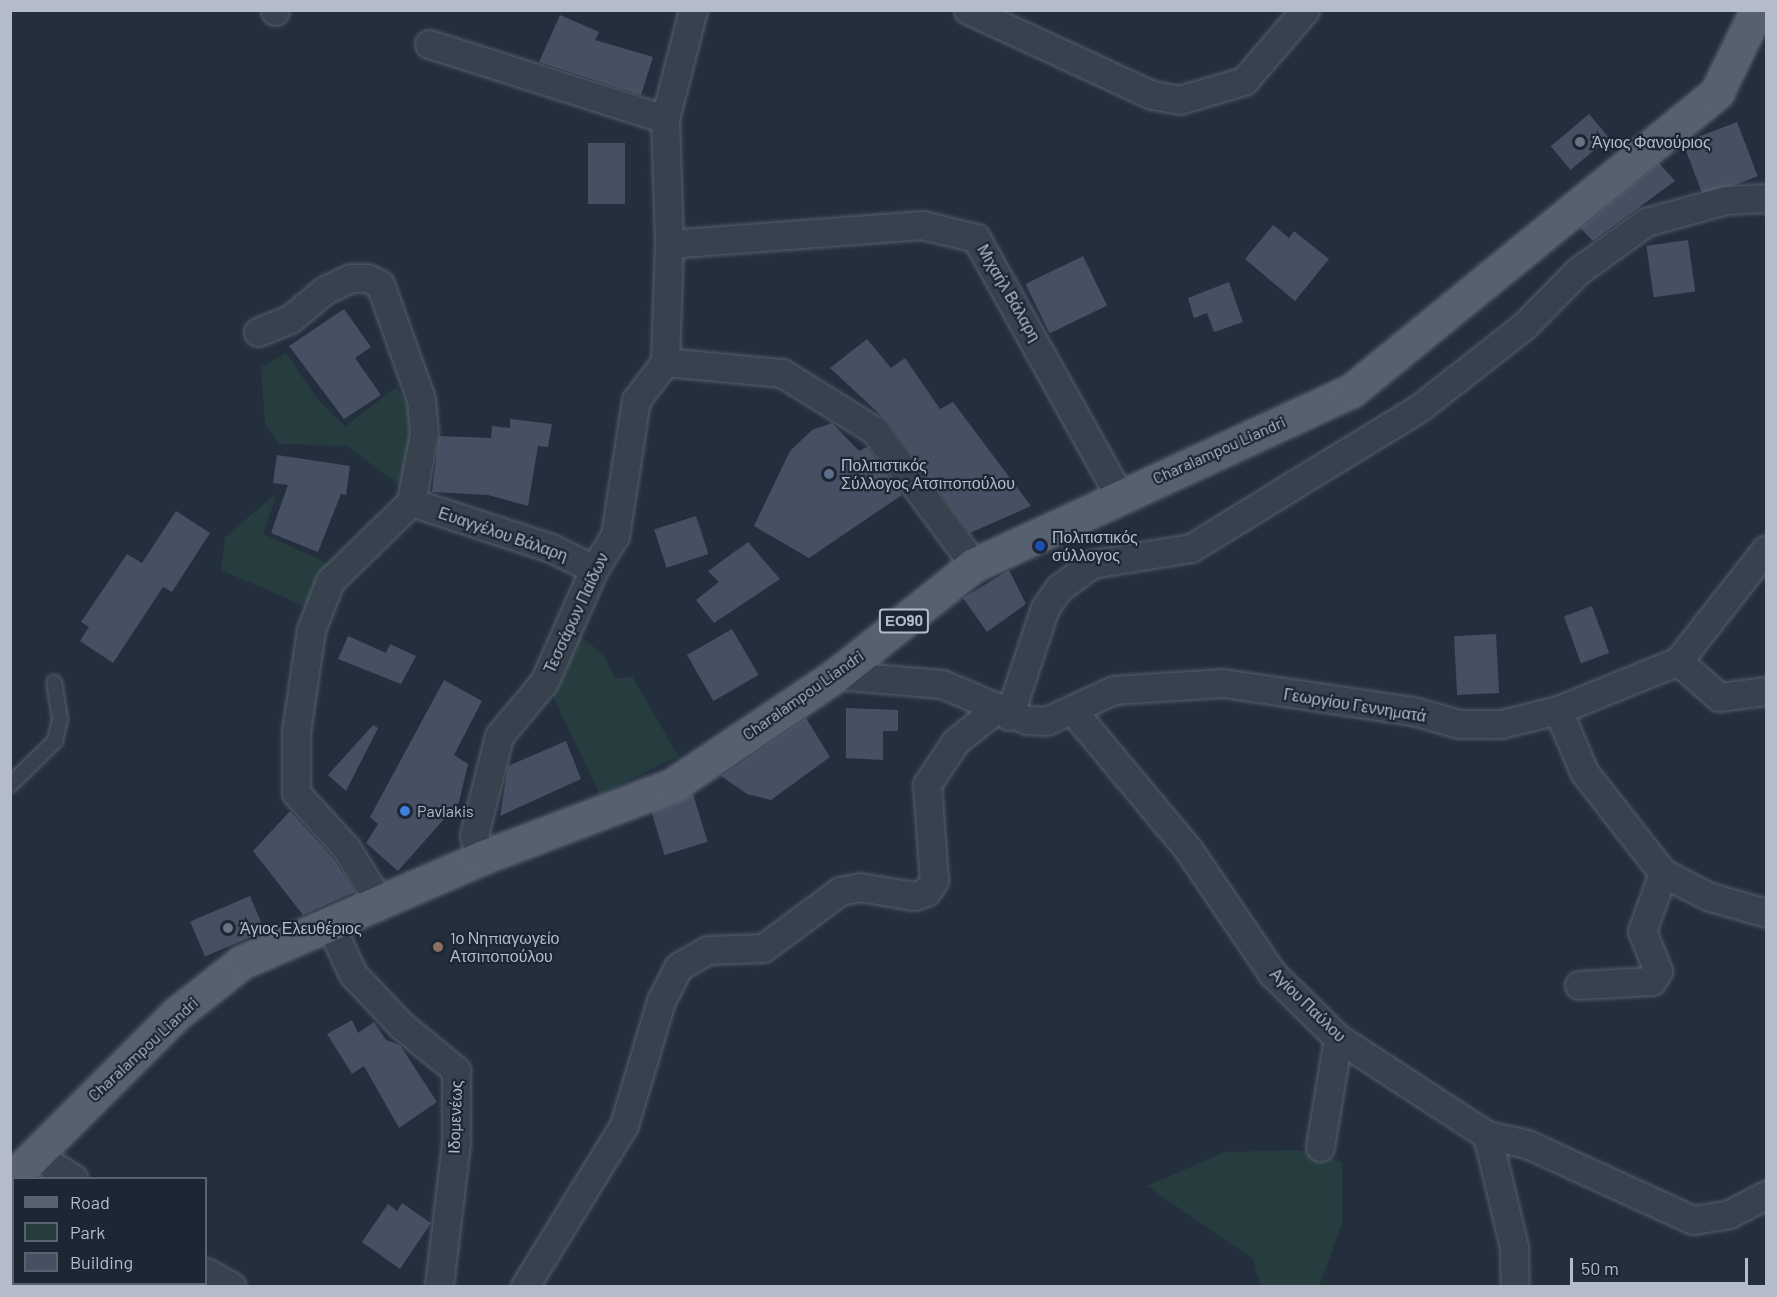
<!DOCTYPE html>
<meta charset="utf-8">
<style>
body{margin:0}
#map{position:relative;width:1777px;height:1297px;overflow:hidden;background:#242f3e;font-family:Barlow,sans-serif}
div>[style]{position:absolute}
.green>*{inset:0;background:#263c3f}
.building>*{inset:0;background:#455162;transform-origin:0 0}
.roads{filter:drop-shadow(0 0 2px #565f6c) drop-shadow(0 0 2px #565f6c)}
.lane>*{height:14px;margin:-7px;padding:0 7px;transform-origin:7px;border-radius:7px;background:#38414e}
.street>*{height:27px;margin:-13.5px;padding:0 13.5px;transform-origin:13.5px;border-radius:13.5px;background:#38414e}
.primary>*{height:33px;margin:-16.5px;padding:0 16.5px;transform-origin:16.5px;border-radius:16.5px;background:#56606e}
.dots>*{width:16px;height:16px;translate:-50% -50%;box-sizing:border-box;border:3px solid #1d2633;border-radius:50%}
span{translate:-50% -50%;white-space:nowrap;text-align:center;line-height:1.15;-webkit-text-stroke:4.5px #1d2633;paint-order:stroke}
.shield-label span{padding:2px 4px;background:#1d2633;border:2px solid;border-radius:4px;-webkit-text-stroke-width:0}
.shield-label{font-size:15px;color:#b4bcc9;font-weight:700}
.poi-label{font-size:16px;color:#b4bcc9}
.left{translate:0 -50%;text-align:left}
.street-label{font-size:16px;color:#b4bcc9}
.frame{position:absolute;inset:0;border:12px solid #b4bcc9;pointer-events:none}
.legend{position:absolute;left:12px;top:1177px;width:195px;height:108px;box-sizing:border-box;background:#1d2633;border:2px solid #59626f;margin:0;padding:8px 10px;list-style:none;font-size:18px;color:#b4bcc9}
.legend li{display:flex;align-items:center;gap:12px;height:30px}
.legend b{width:30px;border:2px solid #59626f}
.scale{position:absolute;left:1570px;top:1258px;width:178px;height:27px;box-sizing:border-box;border:3px solid #b4bcc9;border-top:0;padding-left:8px;font-size:18px;line-height:21px;white-space:nowrap;color:#b4bcc9;-webkit-text-stroke:4px #1d2633;paint-order:stroke}
</style>
<div id="map">
<div class="green">
<i style="clip-path:polygon(286px 353px,316px 397px,345px 427px,396px 387px,411px 405px,413px 441px,403px 488px,347px 446px,280px 444px,265px 424px,261px 367px)"></i>
<i style="clip-path:polygon(277px 493px,263px 534px,332px 565px,309px 608px,221px 570px,225px 537px)"></i>
<i style="clip-path:polygon(578px 635px,603px 654px,615px 679px,632px 676px,678px 756px,600px 795px,551px 692px)"></i>
<i style="clip-path:polygon(1297px 1150px,1342px 1162px,1342px 1224px,1319px 1286px,1261px 1286px,1253px 1259px,1147px 1186px,1225px 1152px)"></i>
</div>
<div class="building">
<i style="clip-path:polygon(560px 15px,599px 32px,595px 40px,653px 57px,641px 95px,539px 62px)"></i>
<i style="left:1589px;top:114px;width:31px;height:50px;rotate:50deg"></i>
<i style="left:1737px;top:122px;width:58px;height:58px;rotate:69deg"></i>
<i style="left:588px;top:143px;width:37px;height:61px"></i>
<i style="clip-path:polygon(1659px 163px,1675px 181px,1593px 241px,1580px 228px)"></i>
<i style="clip-path:polygon(1273px 225px,1289px 238px,1294px 231px,1329px 259px,1295px 301px,1245px 259px)"></i>
<i style="left:1688px;top:240px;width:52px;height:42px;rotate:82deg"></i>
<i style="left:1083px;top:256px;width:55px;height:64px;rotate:64deg"></i>
<i style="clip-path:polygon(1229px 282px,1243px 322px,1214px 332px,1207px 313px,1194px 318px,1188px 298px)"></i>
<i style="clip-path:polygon(344px 309px,371px 347px,355px 358px,381px 395px,344px 419px,289px 346px)"></i>
<i style="clip-path:polygon(867px 339px,891px 368px,905px 358px,940px 409px,953px 402px,1031px 506px,970px 533px,888px 422px,830px 368px)"></i>
<i style="clip-path:polygon(510px 419px,552px 424px,548px 447px,538px 446px,528px 506px,488px 495px,432px 492px,439px 436px,491px 438px,492px 426px,510px 428px)"></i>
<i style="clip-path:polygon(832px 423px,859px 451px,867px 447px,902px 495px,809px 558px,754px 526px,790px 451px,812px 430px)"></i>
<i style="clip-path:polygon(277px 455px,350px 466px,346px 495px,341px 494px,318px 552px,271px 533px,288px 485px,273px 483px)"></i>
<i style="clip-path:polygon(176px 511px,210px 533px,172px 592px,163px 587px,113px 663px,80px 641px,89px 627px,81px 622px,127px 554px,142px 563px)"></i>
<i style="left:696px;top:516px;width:40px;height:44px;rotate:72deg"></i>
<i style="clip-path:polygon(748px 542px,780px 579px,714px 623px,696px 600px,719px 582px,708px 571px)"></i>
<i style="clip-path:polygon(1009px 570px,1026px 604px,987px 632px,963px 598px)"></i>
<i style="left:1592px;top:606px;width:50px;height:30px;rotate:70deg"></i>
<i style="left:732px;top:629px;width:53px;height:52px;rotate:60deg"></i>
<i style="left:1496px;top:634px;width:59px;height:42px;rotate:87deg"></i>
<i style="clip-path:polygon(348px 636px,386px 653px,390px 644px,416px 656px,401px 684px,338px 659px)"></i>
<i style="clip-path:polygon(444px 680px,482px 701px,454px 755px,468px 764px,459px 802px,398px 871px,366px 843px,378px 824px,370px 817px)"></i>
<i style="clip-path:polygon(846px 708px,898px 710px,898px 731px,883px 731px,883px 760px,846px 758px)"></i>
<i style="clip-path:polygon(806px 718px,830px 757px,771px 800px,747px 794px,721px 776px)"></i>
<i style="clip-path:polygon(373px 725px,378px 728px,346px 791px,328px 775px)"></i>
<i style="clip-path:polygon(566px 741px,581px 779px,500px 816px,508px 766px)"></i>
<i style="left:693px;top:794px;width:50px;height:45px;rotate:73deg"></i>
<i style="clip-path:polygon(290px 811px,333px 858px,355px 892px,303px 915px,253px 851px)"></i>
<i style="left:250px;top:896px;width:38px;height:65px;rotate:67deg"></i>
<i style="clip-path:polygon(352px 1020px,358px 1033px,374px 1022px,386px 1040px,400px 1045px,437px 1102px,399px 1128px,364px 1066px,352px 1074px,327px 1034px)"></i>
<i style="clip-path:polygon(402px 1203px,431px 1223px,400px 1269px,362px 1242px,388px 1204px,397px 1211px)"></i>
</div>
<div class="roads">
<div class="lane">
<i style="left:10px;top:785px;width:63px;rotate:-44.4deg"></i>
<i style="left:55px;top:741px;width:23px;rotate:-77deg"></i>
<i style="left:60px;top:719px;width:37px;rotate:-99deg"></i>
</div>
<div class="street">
<i style="left:968px;top:10px;width:203px;rotate:24.8deg"></i>
<i style="left:1152px;top:95px;width:27px;rotate:10deg"></i>
<i style="left:1179px;top:100px;width:68px;rotate:-16.3deg"></i>
<i style="left:1244px;top:81px;width:94px;rotate:-49.3deg"></i>
<i style="left:275px;top:11px;width:1px;rotate:-90deg"></i>
<i style="left:429px;top:44px;width:248px;rotate:17.6deg"></i>
<i style="left:669px;top:244px;width:254px;rotate:-4.3deg"></i>
<i style="left:922px;top:225px;width:56px;rotate:13.5deg"></i>
<i style="left:976px;top:238px;width:294px;rotate:60.9deg"></i>
<i style="left:258px;top:332px;width:35px;rotate:-22deg"></i>
<i style="left:290px;top:319px;width:45px;rotate:-39.6deg"></i>
<i style="left:325px;top:290px;width:29px;rotate:-25deg"></i>
<i style="left:351px;top:278px;width:16px"></i>
<i style="left:367px;top:278px;width:14px;rotate:25deg"></i>
<i style="left:380px;top:284px;width:122px;rotate:70.4deg"></i>
<i style="left:421px;top:399px;width:34px;rotate:85deg"></i>
<i style="left:424px;top:433px;width:70px;rotate:100.7deg"></i>
<i style="left:411px;top:502px;width:113px;rotate:135.7deg"></i>
<i style="left:330px;top:581px;width:53px;rotate:111.2deg"></i>
<i style="left:311px;top:630px;width:102px;rotate:98.4deg"></i>
<i style="left:296px;top:731px;width:62px;rotate:90deg"></i>
<i style="left:296px;top:793px;width:74px;rotate:47.7deg"></i>
<i style="left:346px;top:848px;width:62px;rotate:58.1deg"></i>
<i style="left:665px;top:362px;width:118px;rotate:5.4deg"></i>
<i style="left:782px;top:373px;width:110px;rotate:31.9deg"></i>
<i style="left:875px;top:431px;width:167px;rotate:53.5deg"></i>
<i style="left:411px;top:502px;width:147px;rotate:18.2deg"></i>
<i style="left:551px;top:548px;width:48px;rotate:26deg"></i>
<i style="left:1678px;top:661px;width:55px;rotate:41.3deg"></i>
<i style="left:1719px;top:697px;width:47px;rotate:-7.3deg"></i>
<i style="left:836px;top:675px;width:106px;rotate:4.9deg"></i>
<i style="left:942px;top:684px;width:92px;rotate:23deg"></i>
<i style="left:1027px;top:720px;width:19px;rotate:3deg"></i>
<i style="left:1046px;top:721px;width:75px;rotate:-24.5deg"></i>
<i style="left:1114px;top:690px;width:109px;rotate:-3.7deg"></i>
<i style="left:1223px;top:683px;width:192px;rotate:8.4deg"></i>
<i style="left:1413px;top:711px;width:48px;rotate:15.8deg"></i>
<i style="left:1459px;top:724px;width:42px"></i>
<i style="left:1501px;top:724px;width:59px;rotate:-13.8deg"></i>
<i style="left:1558px;top:710px;width:130px;rotate:-22.2deg"></i>
<i style="left:1678px;top:661px;width:142px;rotate:-51.8deg"></i>
<i style="left:1558px;top:710px;width:67px;rotate:67.2deg"></i>
<i style="left:1584px;top:772px;width:128px;rotate:52deg"></i>
<i style="left:1663px;top:873px;width:53px;rotate:27.1deg"></i>
<i style="left:1710px;top:897px;width:58px;rotate:15.9deg"></i>
<i style="left:1073px;top:711px;width:180px;rotate:50.2deg"></i>
<i style="left:1188px;top:849px;width:150px;rotate:55.9deg"></i>
<i style="left:1272px;top:973px;width:93px;rotate:44.6deg"></i>
<i style="left:1338px;top:1038px;width:178px;rotate:33.1deg"></i>
<i style="left:1487px;top:1135px;width:115px;rotate:76.4deg"></i>
<i style="left:1514px;top:1247px;width:39px;rotate:89deg"></i>
<i style="left:1009px;top:716px;width:114px;rotate:-71.6deg"></i>
<i style="left:1045px;top:608px;width:24px;rotate:-55deg"></i>
<i style="left:1059px;top:588px;width:41px;rotate:-36deg"></i>
<i style="left:1092px;top:564px;width:100px;rotate:-9.2deg"></i>
<i style="left:1191px;top:548px;width:116px;rotate:-31.6deg"></i>
<i style="left:1290px;top:487px;width:150px;rotate:-31.4deg"></i>
<i style="left:1418px;top:409px;width:135px;rotate:-38.1deg"></i>
<i style="left:1524px;top:326px;width:77px;rotate:-45.5deg"></i>
<i style="left:1578px;top:271px;width:84px;rotate:-35.8deg"></i>
<i style="left:1646px;top:222px;width:83px;rotate:-15.4deg"></i>
<i style="left:1726px;top:200px;width:40px;rotate:-2.9deg"></i>
<i style="left:481px;top:858px;width:24px;rotate:-107deg"></i>
<i style="left:474px;top:835px;width:102px;rotate:-75.8deg"></i>
<i style="left:499px;top:736px;width:70px;rotate:-50.2deg"></i>
<i style="left:544px;top:682px;width:124px;rotate:-66.1deg"></i>
<i style="left:594px;top:569px;width:39px;rotate:-58deg"></i>
<i style="left:615px;top:536px;width:138px;rotate:-81.2deg"></i>
<i style="left:636px;top:400px;width:48px;rotate:-52.7deg"></i>
<i style="left:665px;top:362px;width:118px;rotate:-88.1deg"></i>
<i style="left:669px;top:244px;width:125px;rotate:-91.8deg"></i>
<i style="left:665px;top:119px;width:113px;rotate:-75.6deg"></i>
<i style="left:330px;top:925px;width:54px;rotate:64.9deg"></i>
<i style="left:353px;top:974px;width:71px;rotate:46.7deg"></i>
<i style="left:402px;top:1026px;width:70px;rotate:39.2deg"></i>
<i style="left:456px;top:1070px;width:73px;rotate:90deg"></i>
<i style="left:456px;top:1143px;width:144px;rotate:96.8deg"></i>
<i style="left:1579px;top:985px;width:73px;rotate:-3.1deg"></i>
<i style="left:1652px;top:981px;width:12px;rotate:-59deg"></i>
<i style="left:1658px;top:971px;width:43px;rotate:-111.8deg"></i>
<i style="left:1642px;top:931px;width:62px;rotate:-70.1deg"></i>
<i style="left:1487px;top:1135px;width:41px;rotate:12.7deg"></i>
<i style="left:1527px;top:1144px;width:183px;rotate:24.6deg"></i>
<i style="left:1693px;top:1220px;width:36px;rotate:-9deg"></i>
<i style="left:1729px;top:1214px;width:42px;rotate:-27.2deg"></i>
<i style="left:1320px;top:1147px;width:110px;rotate:-80.6deg"></i>
<i style="left:34px;top:1154px;width:46px;rotate:31.6deg"></i>
<i style="left:206px;top:1272px;width:29px;rotate:29deg"></i>
<i style="left:525px;top:1286px;width:189px;rotate:-58.4deg"></i>
<i style="left:624px;top:1125px;width:129px;rotate:-73.4deg"></i>
<i style="left:661px;top:1001px;width:38px;rotate:-63deg"></i>
<i style="left:678px;top:967px;width:34px;rotate:-30deg"></i>
<i style="left:708px;top:950px;width:55px;rotate:-2.1deg"></i>
<i style="left:763px;top:948px;width:96px;rotate:-36.5deg"></i>
<i style="left:840px;top:891px;width:20px;rotate:-11deg"></i>
<i style="left:860px;top:887px;width:55px;rotate:9.5deg"></i>
<i style="left:914px;top:896px;width:13px;rotate:-18deg"></i>
<i style="left:926px;top:892px;width:14px;rotate:-54deg"></i>
<i style="left:934px;top:881px;width:97px;rotate:-94.1deg"></i>
<i style="left:927px;top:784px;width:52px;rotate:-56deg"></i>
<i style="left:956px;top:741px;width:50px;rotate:-38.5deg"></i>
</div>
<div class="primary">
<i style="left:10px;top:1180px;width:235px;rotate:-45deg"></i>
<i style="left:176px;top:1014px;width:84px;rotate:-38.2deg"></i>
<i style="left:242px;top:962px;width:261px;rotate:-23.5deg"></i>
<i style="left:481px;top:858px;width:205px;rotate:-20.8deg"></i>
<i style="left:673px;top:785px;width:197px;rotate:-34deg"></i>
<i style="left:836px;top:675px;width:176px;rotate:-38.6deg"></i>
<i style="left:974px;top:565px;width:415px;rotate:-24.8deg"></i>
<i style="left:1351px;top:391px;width:473px;rotate:-39.2deg"></i>
<i style="left:1717px;top:92px;width:91px;rotate:-64deg"></i>
</div>
</div>
<div class="dots">
<i style="left:1580px;top:142px;background:#6b7280"></i>
<i style="left:829px;top:474px;background:#5c6f8a"></i>
<i style="left:1040px;top:546px;background:#1a4fb4"></i>
<i style="left:405px;top:811px;background:#3f7fe0"></i>
<i style="left:228px;top:928px;background:#6b7280"></i>
<i style="left:438px;top:947px;background:#8d6e63"></i>
</div>
<div class="shield-label">
<span style="left:904px;top:621px">ΕΟ90</span>
</div>
<div class="poi-label">
<span class="left" style="left:1592px;top:142px">Άγιος Φανούριος</span>
<span class="left" style="left:841px;top:474px">Πολιτιστικός<br>Σύλλογος Ατσιποπούλου</span>
<span class="left" style="left:1052px;top:546px">Πολιτιστικός<br>σύλλογος</span>
<span class="left" style="left:417px;top:811px">Pavlakis</span>
<span class="left" style="left:240px;top:928px">Άγιος Ελευθέριος</span>
<span class="left" style="left:450px;top:947px">1ο Νηπιαγωγείο<br>Ατσιποπούλου</span>
</div>
<div class="street-label">
<span style="left:1009px;top:293px;rotate:60deg">Μιχαήλ Βάλαρη</span>
<span style="left:1219px;top:450px;rotate:-24deg">Charalampou Liandri</span>
<span style="left:503px;top:534px;rotate:19deg">Ευαγγέλου Βάλαρη</span>
<span style="left:576px;top:613px;rotate:-65deg">Τεσσάρων Παίδων</span>
<span style="left:803px;top:695px;rotate:-35deg">Charalampou Liandri</span>
<span style="left:1355px;top:705px;rotate:9deg">Γεωργίου Γεννηματά</span>
<span style="left:1308px;top:1005px;rotate:44deg">Αγίου Παύλου</span>
<span style="left:143px;top:1049px;rotate:-43deg">Charalampou Liandri</span>
<span style="left:455px;top:1117px;rotate:-88deg">Ιδομενέως</span>
</div>
<div class="frame"></div>
<ul class="legend">
<li><b style="height:8px;background:#56606e"></b>Road</li>
<li><b style="height:16px;background:#263c3f"></b>Park</li>
<li><b style="height:16px;background:#455162"></b>Building</li>
</ul>
<div class="scale">50 m</div>
</div>
